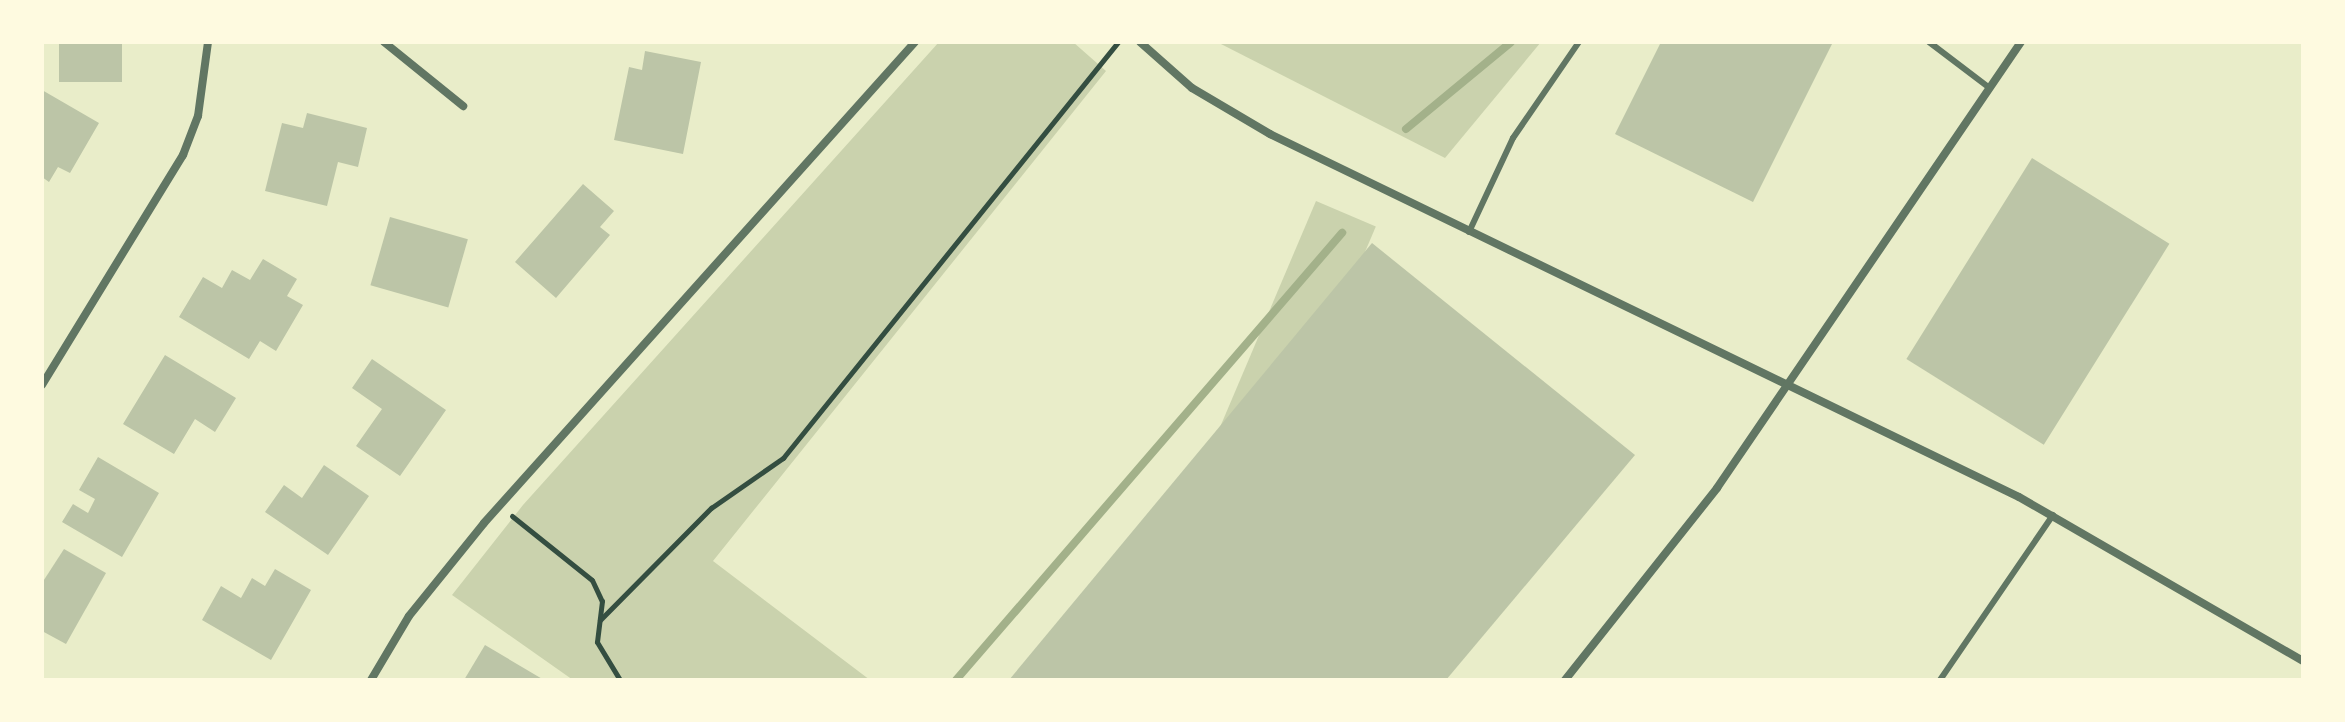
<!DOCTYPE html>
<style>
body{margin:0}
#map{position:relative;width:2345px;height:722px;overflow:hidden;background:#e9edc9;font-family:"Fira Sans Condensed",sans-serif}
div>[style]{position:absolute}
.green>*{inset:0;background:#cad2ad;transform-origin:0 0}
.stream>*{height:8px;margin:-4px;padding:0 4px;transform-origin:4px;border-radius:4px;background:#a3b18a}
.building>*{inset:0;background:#bcc5a7;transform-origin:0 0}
.path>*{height:5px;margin:-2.5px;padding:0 2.5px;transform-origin:2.5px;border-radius:2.5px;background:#344e41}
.service>*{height:6px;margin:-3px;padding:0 3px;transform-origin:3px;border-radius:3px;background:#617663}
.minor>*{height:8px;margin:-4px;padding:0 4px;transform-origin:4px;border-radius:4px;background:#617663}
span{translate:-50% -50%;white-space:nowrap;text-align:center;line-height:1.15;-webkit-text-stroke:6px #fefae0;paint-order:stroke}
.frame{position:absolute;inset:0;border:44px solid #fefae0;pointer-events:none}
</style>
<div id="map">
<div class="green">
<i style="clip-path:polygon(939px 42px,1073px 42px,1106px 71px,713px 561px,870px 680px,573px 680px,452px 595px,523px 505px)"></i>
<i style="clip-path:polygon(1217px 42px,1541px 42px,1445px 158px)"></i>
<i style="left:1316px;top:201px;width:65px;height:621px;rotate:23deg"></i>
</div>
<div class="stream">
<i style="left:1406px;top:129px;width:136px;rotate:-39.6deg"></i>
<i style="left:956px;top:680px;width:591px;rotate:-49.19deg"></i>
</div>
<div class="building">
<i style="left:59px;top:42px;width:63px;height:40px"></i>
<i style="clip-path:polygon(1661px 42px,1833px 42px,1753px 202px,1615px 134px)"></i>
<i style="clip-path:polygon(645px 51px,701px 62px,683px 154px,614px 140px,629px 67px,642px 70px)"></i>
<i style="clip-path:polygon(42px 90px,99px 123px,70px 173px,58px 167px,49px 182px,42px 177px)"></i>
<i style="clip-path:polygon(307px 113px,367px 128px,358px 167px,338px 162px,327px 206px,265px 191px,282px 123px,303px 128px)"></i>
<i style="left:2032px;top:158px;width:162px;height:237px;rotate:32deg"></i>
<i style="clip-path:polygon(583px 184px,614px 211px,600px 227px,610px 235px,556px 298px,515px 262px)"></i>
<i style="left:390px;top:217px;width:81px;height:71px;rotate:16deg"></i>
<i style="clip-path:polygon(1372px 243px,1635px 455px,1446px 680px,1009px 680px)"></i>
<i style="clip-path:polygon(263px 259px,297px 279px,287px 296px,303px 305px,276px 351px,260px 341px,249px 359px,179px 317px,203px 277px,222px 288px,232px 270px,250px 280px)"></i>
<i style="clip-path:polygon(165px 355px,236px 398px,215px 432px,195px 419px,174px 454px,123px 424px)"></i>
<i style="clip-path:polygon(372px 359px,446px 410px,400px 476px,356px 446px,382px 409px,352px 388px)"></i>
<i style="clip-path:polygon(98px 457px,159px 493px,122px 557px,62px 522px,73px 504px,88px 513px,95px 499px,79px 490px)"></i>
<i style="clip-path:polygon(324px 465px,369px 496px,328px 555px,265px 512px,284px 485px,302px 498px)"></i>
<i style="clip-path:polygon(64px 549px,106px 573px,66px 644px,42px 631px,42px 583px)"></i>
<i style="clip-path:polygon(275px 569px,311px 590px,271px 660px,202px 620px,221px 586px,241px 598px,252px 578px,265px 586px)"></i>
<i style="clip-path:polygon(485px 645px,544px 680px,464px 680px)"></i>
</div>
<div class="path">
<i style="left:512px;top:516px;width:102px;rotate:38.7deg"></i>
<i style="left:592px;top:580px;width:23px;rotate:65deg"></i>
<i style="left:602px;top:601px;width:41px;rotate:97deg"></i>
<i style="left:597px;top:642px;width:44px;rotate:58.8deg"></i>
<i style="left:600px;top:620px;width:158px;rotate:-45.3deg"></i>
<i style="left:711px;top:508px;width:88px;rotate:-34.8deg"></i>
<i style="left:783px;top:458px;width:534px;rotate:-51.16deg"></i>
</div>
<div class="service">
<i style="left:1929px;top:42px;width:73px;rotate:37.2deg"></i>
<i style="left:1469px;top:232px;width:104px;rotate:-64.9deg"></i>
<i style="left:1513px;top:138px;width:116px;rotate:-55.5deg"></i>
<i style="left:1940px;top:680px;width:200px;rotate:-55.6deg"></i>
</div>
<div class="minor">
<i style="left:384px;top:42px;width:102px;rotate:39deg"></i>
<i style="left:1140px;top:42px;width:69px;rotate:41.5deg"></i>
<i style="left:1192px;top:88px;width:91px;rotate:30.5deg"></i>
<i style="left:1270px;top:134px;width:832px;rotate:25.86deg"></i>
<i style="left:2019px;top:497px;width:328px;rotate:30deg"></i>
<i style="left:42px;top:385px;width:270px;rotate:-58.5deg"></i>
<i style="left:183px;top:155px;width:42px;rotate:-69deg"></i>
<i style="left:198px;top:116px;width:75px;rotate:-82.3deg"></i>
<i style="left:371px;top:680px;width:74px;rotate:-59.3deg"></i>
<i style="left:409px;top:616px;width:119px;rotate:-51.1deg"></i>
<i style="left:484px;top:523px;width:646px;rotate:-48.14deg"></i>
<i style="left:1565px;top:680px;width:245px;rotate:-51.6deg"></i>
<i style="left:1717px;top:488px;width:540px;rotate:-55.72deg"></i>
</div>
<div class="frame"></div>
</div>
